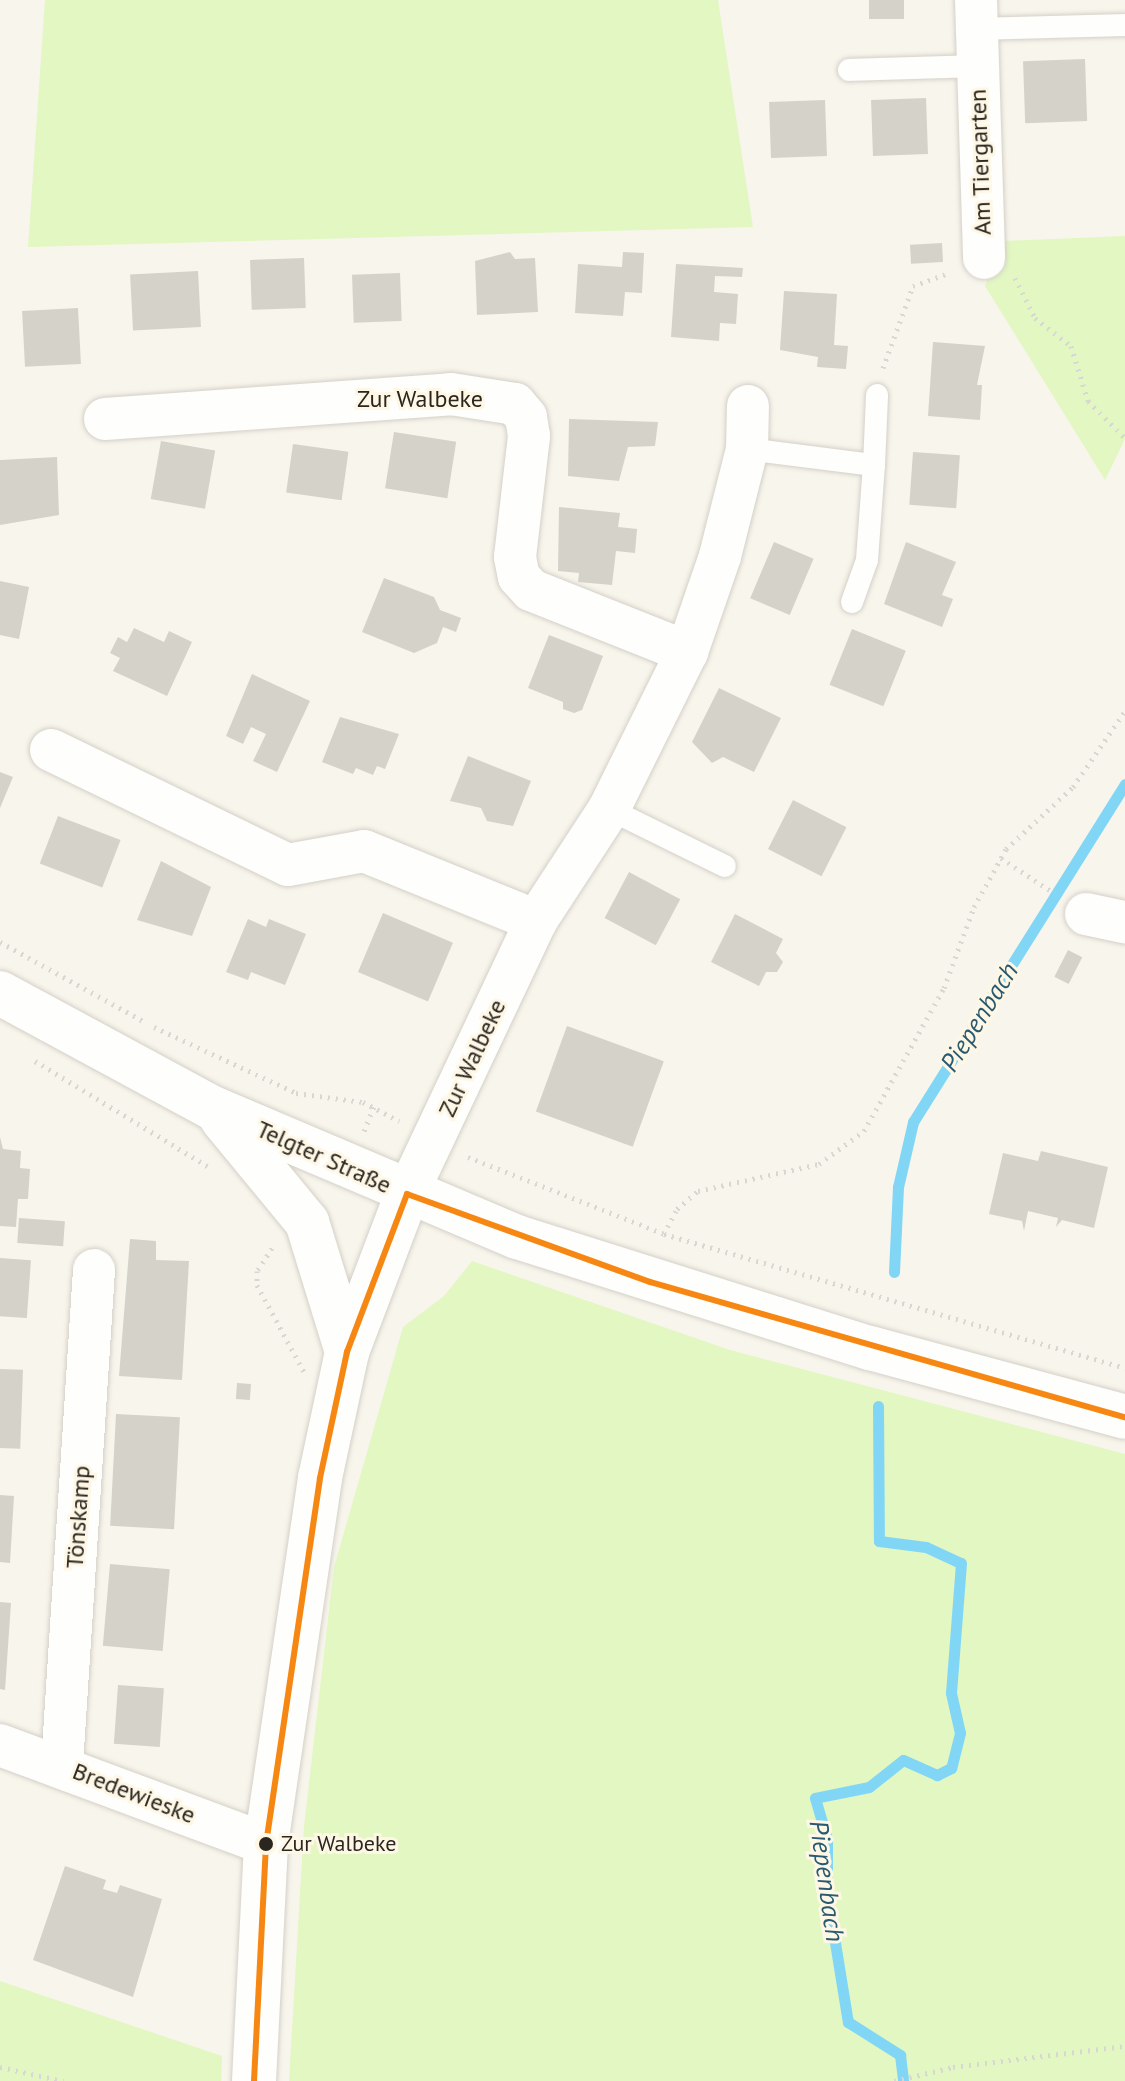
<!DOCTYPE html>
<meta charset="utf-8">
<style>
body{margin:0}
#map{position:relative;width:1125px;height:2081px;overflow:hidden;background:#f8f5ec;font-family:"PT Sans",sans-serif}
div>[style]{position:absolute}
.green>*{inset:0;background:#e2f7c2}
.stream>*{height:11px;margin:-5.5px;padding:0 5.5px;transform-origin:5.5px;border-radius:5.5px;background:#81d6f6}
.building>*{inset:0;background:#d5d2ca;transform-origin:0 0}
.path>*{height:5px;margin-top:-2.5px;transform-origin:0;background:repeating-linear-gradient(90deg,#d9d7d4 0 2px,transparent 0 8px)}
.roads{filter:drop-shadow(0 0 2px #d4d0c8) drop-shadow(0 0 2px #d4d0c8)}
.lane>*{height:22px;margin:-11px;padding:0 11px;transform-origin:11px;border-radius:11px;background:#fefefc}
.street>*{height:42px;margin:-21px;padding:0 21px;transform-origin:21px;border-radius:21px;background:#fefefc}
.secondary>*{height:44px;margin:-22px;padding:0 22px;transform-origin:22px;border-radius:22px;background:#fefefc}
.bus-1>*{height:6px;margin:-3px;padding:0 3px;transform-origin:3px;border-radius:3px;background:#f68712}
.dots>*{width:22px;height:22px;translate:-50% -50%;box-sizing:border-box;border:4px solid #fef7e6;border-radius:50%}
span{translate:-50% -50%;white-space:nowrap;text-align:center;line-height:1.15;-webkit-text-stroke:6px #fef7e6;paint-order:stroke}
.bus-label{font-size:22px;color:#2a261f}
.left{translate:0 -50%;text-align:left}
.street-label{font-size:24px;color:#2a261f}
.water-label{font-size:26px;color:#295a70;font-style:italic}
</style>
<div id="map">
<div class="green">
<i style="clip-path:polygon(45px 0,718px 0,753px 227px,28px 247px)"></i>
<i style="clip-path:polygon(1125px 236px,1125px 439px,1105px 480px,985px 286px,1002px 241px)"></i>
<i style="clip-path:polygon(472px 1261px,730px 1350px,1125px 1454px,1125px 2081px,289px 2081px,304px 1826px,334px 1567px,403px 1327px,444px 1296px)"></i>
<i style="clip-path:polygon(0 1981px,222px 2056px,221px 2081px,0 2081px)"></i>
</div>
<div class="stream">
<i style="left:894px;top:1272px;width:85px;rotate:-87.3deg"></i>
<i style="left:898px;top:1187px;width:67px;rotate:-77deg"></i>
<i style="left:913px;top:1122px;width:399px;rotate:-57.9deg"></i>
<i style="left:878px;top:1406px;width:135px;rotate:89.6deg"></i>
<i style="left:879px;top:1541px;width:47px;rotate:7.3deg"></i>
<i style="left:926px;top:1547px;width:38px;rotate:25deg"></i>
<i style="left:961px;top:1563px;width:130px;rotate:94.4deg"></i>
<i style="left:951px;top:1693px;width:41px;rotate:77.3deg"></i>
<i style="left:960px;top:1733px;width:36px;rotate:104deg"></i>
<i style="left:951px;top:1768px;width:16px;rotate:153deg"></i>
<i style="left:937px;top:1775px;width:37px;rotate:-156deg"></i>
<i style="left:903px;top:1760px;width:43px;rotate:141.5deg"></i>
<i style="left:869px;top:1787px;width:55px;rotate:168.5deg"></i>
<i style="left:815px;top:1798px;width:43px;rotate:73.7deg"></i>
<i style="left:827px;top:1839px;width:54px;rotate:90deg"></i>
<i style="left:827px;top:1893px;width:131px;rotate:80.8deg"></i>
<i style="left:848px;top:2022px;width:62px;rotate:32.4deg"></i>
<i style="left:900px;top:2055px;width:26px;rotate:83deg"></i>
</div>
<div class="building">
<i style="left:869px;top:0;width:35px;height:19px"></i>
<i style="left:1085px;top:59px;width:62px;height:62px;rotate:88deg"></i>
<i style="left:926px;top:98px;width:56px;height:55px;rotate:88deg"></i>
<i style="left:825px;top:100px;width:56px;height:56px;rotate:88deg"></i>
<i style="left:942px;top:243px;width:19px;height:32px;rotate:87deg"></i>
<i style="clip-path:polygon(510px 252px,515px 259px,535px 258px,538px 312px,477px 315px,475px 261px)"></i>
<i style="clip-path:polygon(623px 252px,644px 253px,642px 293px,625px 292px,623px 316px,575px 313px,578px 264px,622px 267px)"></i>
<i style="left:304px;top:258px;width:50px;height:54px;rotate:88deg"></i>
<i style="clip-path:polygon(676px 264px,743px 268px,742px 277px,715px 276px,714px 292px,738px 294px,736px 324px,720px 323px,719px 341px,671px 337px)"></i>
<i style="left:198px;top:271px;width:56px;height:68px;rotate:87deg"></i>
<i style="left:400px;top:273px;width:48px;height:48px;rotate:88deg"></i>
<i style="clip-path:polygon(784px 291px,837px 294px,834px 345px,848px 346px,846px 369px,817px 367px,818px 357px,780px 350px)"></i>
<i style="left:78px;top:308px;width:56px;height:56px;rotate:87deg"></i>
<i style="clip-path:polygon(933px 342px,985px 346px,977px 385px,982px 385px,980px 420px,928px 416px)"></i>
<i style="clip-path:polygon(569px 419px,658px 422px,655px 446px,628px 447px,619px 481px,568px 476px)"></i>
<i style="left:394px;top:432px;width:63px;height:57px;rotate:9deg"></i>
<i style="left:161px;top:441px;width:55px;height:59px;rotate:10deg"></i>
<i style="left:293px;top:444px;width:56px;height:49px;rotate:8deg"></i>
<i style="left:913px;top:452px;width:47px;height:53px;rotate:4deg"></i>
<i style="clip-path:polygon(57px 457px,59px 515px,0 525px,0 460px)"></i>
<i style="clip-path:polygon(559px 507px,620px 513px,618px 527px,637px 529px,635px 553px,616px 551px,612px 585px,578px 582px,579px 573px,558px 571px)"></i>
<i style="left:774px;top:542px;width:43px;height:61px;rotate:23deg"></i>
<i style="clip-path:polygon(906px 542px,956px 562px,942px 595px,953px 599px,942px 627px,884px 604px)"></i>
<i style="clip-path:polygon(384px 578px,434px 597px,440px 610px,461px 618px,456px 632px,443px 627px,437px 643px,414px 653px,362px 632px)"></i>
<i style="clip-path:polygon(0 581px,29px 587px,19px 639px,0 635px)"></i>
<i style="clip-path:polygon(134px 628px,164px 642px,169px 631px,192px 642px,167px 696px,113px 671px,120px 658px,110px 653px,118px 637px,127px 642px)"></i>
<i style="left:852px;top:629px;width:58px;height:60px;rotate:22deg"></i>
<i style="clip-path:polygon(549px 635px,603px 656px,582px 710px,574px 713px,563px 709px,563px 702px,528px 688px)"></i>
<i style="clip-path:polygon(252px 674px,310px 701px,277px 772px,253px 761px,266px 734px,251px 727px,243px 744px,226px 736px)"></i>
<i style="clip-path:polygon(719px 688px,781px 718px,754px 772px,723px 757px,712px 763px,692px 742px)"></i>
<i style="clip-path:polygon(340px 717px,399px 734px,385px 769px,377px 766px,373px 775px,356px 768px,353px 774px,322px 762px)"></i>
<i style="clip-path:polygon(468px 756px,531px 781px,513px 826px,487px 821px,481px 808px,450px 801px)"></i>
<i style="clip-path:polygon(0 772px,13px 777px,0 808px)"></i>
<i style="left:793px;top:800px;width:60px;height:55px;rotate:27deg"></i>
<i style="left:58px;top:816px;width:67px;height:51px;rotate:21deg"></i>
<i style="clip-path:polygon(161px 861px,211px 887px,192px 936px,137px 920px)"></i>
<i style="left:629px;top:872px;width:58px;height:52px;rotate:28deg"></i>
<i style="left:383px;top:913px;width:76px;height:64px;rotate:23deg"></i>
<i style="clip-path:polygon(735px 914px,783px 939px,776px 953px,783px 962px,777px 972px,766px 972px,759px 986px,711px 962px)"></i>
<i style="clip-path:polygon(248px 919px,266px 927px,269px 919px,306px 934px,285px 985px,251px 972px,248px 980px,226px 972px)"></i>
<i style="left:1068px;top:950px;width:16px;height:30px;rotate:27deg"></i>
<i style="left:567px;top:1026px;width:103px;height:91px;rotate:20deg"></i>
<i style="clip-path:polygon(0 1137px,3px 1149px,21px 1151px,20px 1168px,30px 1169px,28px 1199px,18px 1199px,16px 1227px,0 1226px)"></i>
<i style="clip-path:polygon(1041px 1151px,1108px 1167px,1094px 1228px,1062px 1220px,1056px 1227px,1058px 1218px,1028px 1211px,1024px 1231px,1022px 1221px,989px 1214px,1003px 1153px,1038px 1161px)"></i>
<i style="left:19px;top:1218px;width:46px;height:25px;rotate:4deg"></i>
<i style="clip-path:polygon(130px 1239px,156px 1241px,156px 1260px,189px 1261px,182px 1380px,119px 1376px)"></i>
<i style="left:0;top:1258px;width:31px;height:58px;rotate:4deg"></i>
<i style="left:0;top:1369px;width:23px;height:79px;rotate:2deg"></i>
<i style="left:237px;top:1383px;width:14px;height:16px;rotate:4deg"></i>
<i style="left:116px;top:1414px;width:64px;height:112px;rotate:3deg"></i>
<i style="clip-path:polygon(0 1495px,14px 1496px,10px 1563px,0 1562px)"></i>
<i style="left:110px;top:1564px;width:60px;height:82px;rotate:5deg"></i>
<i style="clip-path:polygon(0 1602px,11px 1603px,5px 1690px,0 1689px)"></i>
<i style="left:118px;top:1685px;width:46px;height:59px;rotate:4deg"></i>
<i style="clip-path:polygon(65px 1866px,106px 1880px,103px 1889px,117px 1893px,120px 1885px,162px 1899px,133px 1997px,33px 1960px)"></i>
</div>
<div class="path">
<i style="left:1015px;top:278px;width:45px;rotate:63.4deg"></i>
<i style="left:1035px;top:318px;width:46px;rotate:37.9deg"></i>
<i style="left:1071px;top:346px;width:58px;rotate:72.8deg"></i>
<i style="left:1088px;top:401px;width:52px;rotate:45deg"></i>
<i style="left:883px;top:368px;width:87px;rotate:-69.9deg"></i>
<i style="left:913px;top:286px;width:38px;rotate:-20deg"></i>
<i style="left:1001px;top:858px;width:64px;rotate:33.4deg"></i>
<i style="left:0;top:942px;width:166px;rotate:28.9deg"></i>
<i style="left:154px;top:1027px;width:157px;rotate:24.9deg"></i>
<i style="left:296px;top:1093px;width:68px;rotate:7.7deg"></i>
<i style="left:363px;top:1102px;width:41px;rotate:27.8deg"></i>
<i style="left:35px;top:1061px;width:202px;rotate:31.4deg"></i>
<i style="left:364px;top:1131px;width:27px;rotate:-68deg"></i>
<i style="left:468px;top:1157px;width:211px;rotate:21.4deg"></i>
<i style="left:664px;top:1234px;width:480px;rotate:16.2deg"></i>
<i style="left:664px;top:1234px;width:28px;rotate:-63deg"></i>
<i style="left:677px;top:1209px;width:28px;rotate:-41deg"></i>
<i style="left:698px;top:1191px;width:124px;rotate:-12.6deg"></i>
<i style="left:819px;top:1164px;width:56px;rotate:-36.3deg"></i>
<i style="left:864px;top:1131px;width:164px;rotate:-60.8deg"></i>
<i style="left:944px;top:988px;width:86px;rotate:-69.7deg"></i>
<i style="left:974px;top:907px;width:66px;rotate:-61.1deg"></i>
<i style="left:1006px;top:849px;width:91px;rotate:-42.8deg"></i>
<i style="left:1073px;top:787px;width:92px;rotate:-55.6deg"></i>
<i style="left:272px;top:1248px;width:27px;rotate:123deg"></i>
<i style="left:257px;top:1271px;width:14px;rotate:90deg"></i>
<i style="left:257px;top:1285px;width:99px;rotate:61.6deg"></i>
<i style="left:0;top:2067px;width:65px;rotate:12.5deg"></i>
<i style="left:894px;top:2081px;width:61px;rotate:-13.3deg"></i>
<i style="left:953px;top:2067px;width:173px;rotate:-7deg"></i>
</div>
<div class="roads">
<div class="lane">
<i style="left:976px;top:29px;width:149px;rotate:-1.5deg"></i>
<i style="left:849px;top:70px;width:128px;rotate:-1.8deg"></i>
<i style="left:747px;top:449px;width:128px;rotate:7.2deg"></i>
<i style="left:874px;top:465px;width:70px;rotate:-87.5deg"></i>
<i style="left:852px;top:602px;width:45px;rotate:-70.3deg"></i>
<i style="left:867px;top:560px;width:95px;rotate:-85.8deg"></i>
<i style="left:609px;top:809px;width:129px;rotate:26.2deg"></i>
</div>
<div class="street">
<i style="left:976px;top:0;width:258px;rotate:88.2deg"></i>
<i style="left:105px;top:419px;width:347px;rotate:-4.1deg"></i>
<i style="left:451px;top:394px;width:65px;rotate:8.9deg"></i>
<i style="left:515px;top:404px;width:17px;rotate:50deg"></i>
<i style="left:526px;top:417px;width:19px;rotate:81deg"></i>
<i style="left:529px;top:436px;width:122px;rotate:96.6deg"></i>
<i style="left:515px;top:557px;width:20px;rotate:79deg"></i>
<i style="left:519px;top:577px;width:18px;rotate:47deg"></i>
<i style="left:531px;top:590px;width:168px;rotate:21.7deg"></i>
<i style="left:51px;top:750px;width:263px;rotate:25.9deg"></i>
<i style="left:288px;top:865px;width:77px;rotate:-10.4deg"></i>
<i style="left:364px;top:851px;width:186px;rotate:22.1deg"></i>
<i style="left:1086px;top:914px;width:40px;rotate:12deg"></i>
<i style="left:407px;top:1194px;width:302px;rotate:-64.7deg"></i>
<i style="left:536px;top:921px;width:134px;rotate:-56.9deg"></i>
<i style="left:609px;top:809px;width:175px;rotate:-63.6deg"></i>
<i style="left:687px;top:652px;width:102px;rotate:-71deg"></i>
<i style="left:720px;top:556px;width:110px;rotate:-75.8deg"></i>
<i style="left:747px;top:449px;width:43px;rotate:-88.7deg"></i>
<i style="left:0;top:1745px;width:284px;rotate:20.4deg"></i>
<i style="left:62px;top:1765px;width:496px;rotate:-86.3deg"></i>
</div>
<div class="secondary">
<i style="left:0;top:993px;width:242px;rotate:28.4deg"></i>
<i style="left:213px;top:1108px;width:330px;rotate:23deg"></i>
<i style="left:517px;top:1237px;width:370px;rotate:17.5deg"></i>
<i style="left:870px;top:1348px;width:264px;rotate:15.1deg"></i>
<i style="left:222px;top:1119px;width:134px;rotate:50.5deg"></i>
<i style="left:307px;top:1222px;width:136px;rotate:72.9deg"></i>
<i style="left:254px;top:2081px;width:237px;rotate:-87.1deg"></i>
<i style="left:266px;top:1844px;width:370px;rotate:-81.6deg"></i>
<i style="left:320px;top:1478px;width:129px;rotate:-77.9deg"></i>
<i style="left:347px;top:1352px;width:169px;rotate:-69.2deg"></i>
</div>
</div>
<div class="bus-1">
<i style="left:407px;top:1194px;width:258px;rotate:19.9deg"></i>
<i style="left:650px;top:1282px;width:494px;rotate:15.9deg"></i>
<i style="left:254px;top:2081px;width:237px;rotate:-87.1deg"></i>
<i style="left:266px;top:1844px;width:370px;rotate:-81.6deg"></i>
<i style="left:320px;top:1478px;width:129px;rotate:-77.9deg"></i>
<i style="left:347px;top:1352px;width:169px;rotate:-69.2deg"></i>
</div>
<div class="dots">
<i style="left:266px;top:1844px;background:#2a261f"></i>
</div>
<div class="bus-label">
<span class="left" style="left:281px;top:1844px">Zur Walbeke</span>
</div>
<div class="street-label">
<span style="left:980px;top:162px;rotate:-92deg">Am Tiergarten</span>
<span style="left:420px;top:399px">Zur Walbeke</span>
<span style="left:472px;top:1058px;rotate:-65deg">Zur Walbeke</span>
<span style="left:324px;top:1157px;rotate:24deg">Telgter Straße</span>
<span style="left:78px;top:1517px;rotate:-86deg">Tönskamp</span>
<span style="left:134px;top:1793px;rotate:21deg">Bredewieske</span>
</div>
<div class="water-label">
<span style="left:979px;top:1017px;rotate:-58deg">Piepenbach</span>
<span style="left:827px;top:1881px;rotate:82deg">Piepenbach</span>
</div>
</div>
